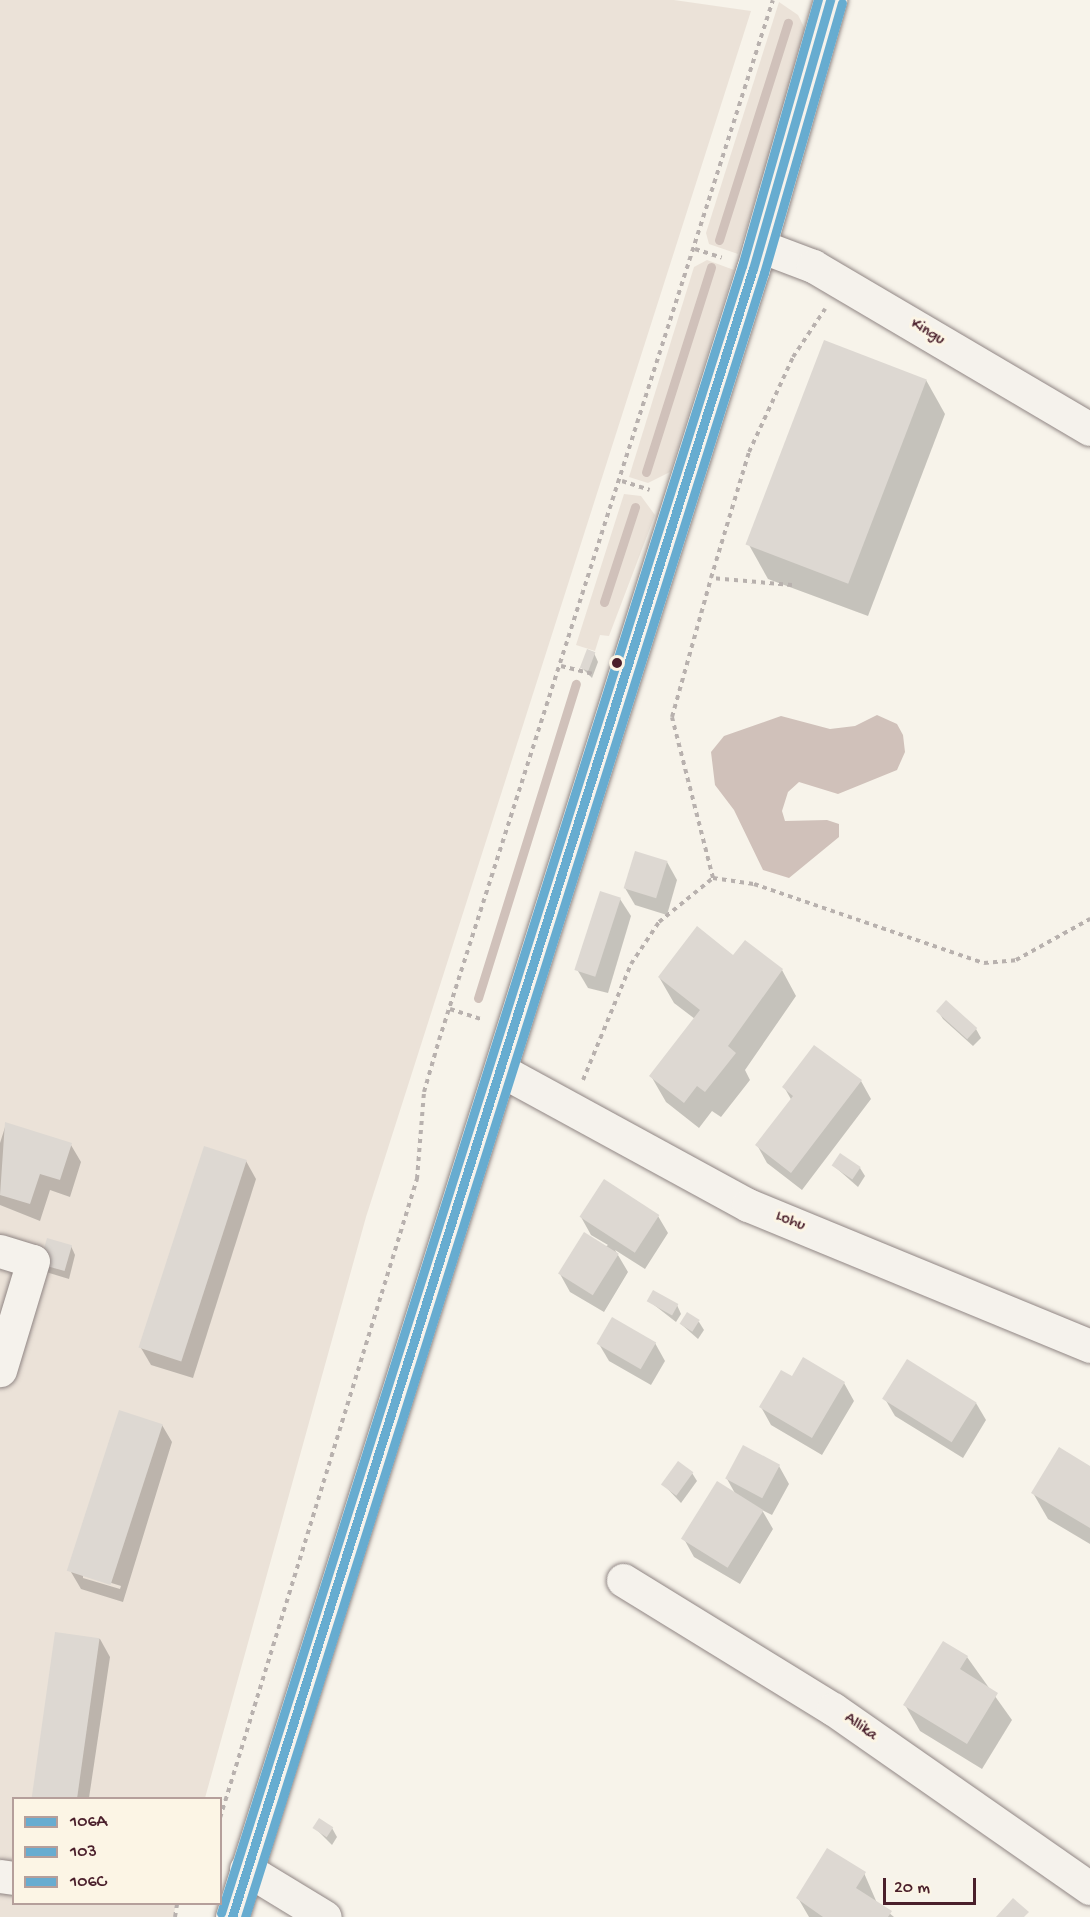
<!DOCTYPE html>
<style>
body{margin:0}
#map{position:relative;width:1090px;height:1917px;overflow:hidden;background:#f7f3ea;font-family:"Gochi Hand",sans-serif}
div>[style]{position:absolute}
.green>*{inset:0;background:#ebe2d8}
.water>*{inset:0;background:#d0c1ba}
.shadow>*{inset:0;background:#0003}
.stream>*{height:9px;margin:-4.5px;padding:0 4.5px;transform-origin:4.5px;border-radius:4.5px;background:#d0c1ba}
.building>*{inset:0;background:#ddd8d2;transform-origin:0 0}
.path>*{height:4px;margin-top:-2px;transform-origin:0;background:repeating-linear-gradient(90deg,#b8b1ae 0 4.5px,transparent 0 9px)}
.roads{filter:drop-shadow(0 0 2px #908684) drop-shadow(0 0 2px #908684)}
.minor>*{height:33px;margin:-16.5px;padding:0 16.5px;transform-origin:16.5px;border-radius:16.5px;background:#f5f2ec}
.bus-1>*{height:9px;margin:-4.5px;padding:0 4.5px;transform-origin:4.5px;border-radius:4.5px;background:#67acd0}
.bus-2>*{height:9px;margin:-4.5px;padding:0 4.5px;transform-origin:4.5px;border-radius:4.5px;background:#67acd0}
.bus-3>*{height:9px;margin:-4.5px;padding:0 4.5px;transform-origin:4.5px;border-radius:4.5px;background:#67acd0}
.dots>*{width:16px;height:16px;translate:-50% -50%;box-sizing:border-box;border:3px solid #fcf5e5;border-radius:50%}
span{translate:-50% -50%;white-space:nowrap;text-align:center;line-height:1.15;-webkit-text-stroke:6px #fcf5e5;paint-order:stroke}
.street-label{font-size:16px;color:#4a1f2b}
.legend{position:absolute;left:12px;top:1797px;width:210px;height:108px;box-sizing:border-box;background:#fcf5e5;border:2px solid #b59f9b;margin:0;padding:8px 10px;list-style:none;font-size:18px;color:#4a1f2b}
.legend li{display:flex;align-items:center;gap:12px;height:30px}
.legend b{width:30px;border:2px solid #b59f9b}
.scale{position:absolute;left:883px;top:1878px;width:93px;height:27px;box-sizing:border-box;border:3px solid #4a1f2b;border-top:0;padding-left:8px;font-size:18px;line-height:21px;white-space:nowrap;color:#4a1f2b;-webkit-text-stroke:4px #fcf5e5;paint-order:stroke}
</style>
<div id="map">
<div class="green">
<i style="clip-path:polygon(0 0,674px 0,751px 11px,366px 1217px,205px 1798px,14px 1798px,14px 1904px,176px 1904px,173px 1917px,0 1917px)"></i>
<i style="clip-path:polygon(779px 2px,798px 15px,805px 29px,803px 49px,738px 254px,709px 244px,706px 233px)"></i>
<i style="clip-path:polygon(707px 260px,734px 270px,670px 472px,648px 483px,629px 477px,694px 267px)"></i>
<i style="clip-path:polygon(624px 494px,641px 496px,655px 515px,609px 636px,600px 635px,595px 651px,576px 645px)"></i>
</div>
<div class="water">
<i style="clip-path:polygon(877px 715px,897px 724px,903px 735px,905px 752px,897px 770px,838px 794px,799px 782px,788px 792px,782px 811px,785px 821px,827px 820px,839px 824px,839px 837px,789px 878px,763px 870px,734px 810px,715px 785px,711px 752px,724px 736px,781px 716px,830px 729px,855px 726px)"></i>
</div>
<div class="shadow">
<i style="clip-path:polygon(926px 380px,945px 414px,868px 616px,768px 579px,749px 545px)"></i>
<i style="clip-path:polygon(594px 653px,598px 662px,592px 678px,582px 668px)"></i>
<i style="clip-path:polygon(667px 862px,677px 880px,667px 915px,635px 905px,625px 888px)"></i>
<i style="clip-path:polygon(620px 899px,631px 916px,608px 993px,588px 988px,578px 971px)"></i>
<i style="clip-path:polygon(733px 957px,782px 970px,796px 996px,745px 1070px,750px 1080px,721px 1117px,712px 1111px,699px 1128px,666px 1102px,651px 1076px,695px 1019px,674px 1003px,659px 977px)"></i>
<i style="clip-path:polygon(946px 1002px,976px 1029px,981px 1038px,973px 1046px,943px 1019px,938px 1011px)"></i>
<i style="clip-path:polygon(861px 1081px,871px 1099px,802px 1190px,767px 1163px,757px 1145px,792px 1101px,784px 1087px)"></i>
<i style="clip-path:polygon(6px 1124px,71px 1145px,81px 1162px,70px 1197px,50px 1190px,40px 1221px,0 1205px,0 1143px)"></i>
<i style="clip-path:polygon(246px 1161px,256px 1179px,193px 1378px,151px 1365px,141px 1348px)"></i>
<i style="clip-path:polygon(834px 1166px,860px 1168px,865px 1176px,858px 1187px)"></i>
<i style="clip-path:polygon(658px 1216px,668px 1233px,645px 1269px,615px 1250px,628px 1272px,604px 1312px,570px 1292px,560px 1274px,608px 1245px,591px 1235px,581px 1217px)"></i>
<i style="clip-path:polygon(71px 1246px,75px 1255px,69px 1279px,46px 1272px,42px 1264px)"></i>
<i style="clip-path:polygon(649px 1301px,677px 1305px,681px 1314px,676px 1322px)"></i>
<i style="clip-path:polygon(699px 1322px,704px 1330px,698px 1339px,681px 1324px)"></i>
<i style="clip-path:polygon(655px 1343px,665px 1361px,651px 1385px,609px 1361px,599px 1344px)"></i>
<i style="clip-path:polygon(804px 1360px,844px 1383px,854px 1401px,822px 1455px,771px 1425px,761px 1407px,792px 1378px)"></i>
<i style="clip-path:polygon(885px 1399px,976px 1403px,986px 1420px,963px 1458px,895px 1416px)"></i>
<i style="clip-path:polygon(evenodd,162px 1425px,172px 1442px,123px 1602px,81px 1589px,71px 1572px,162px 1425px,83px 1574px,121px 1586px,120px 1589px,83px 1578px,83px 1574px)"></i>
<i style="clip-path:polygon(779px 1466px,789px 1484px,772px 1515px,762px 1510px,773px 1529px,740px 1584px,694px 1557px,684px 1539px,736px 1495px,727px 1479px)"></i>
<i style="clip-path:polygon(1090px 1468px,1090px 1544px,1048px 1519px,1033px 1493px)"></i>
<i style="clip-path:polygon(692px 1473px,697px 1481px,681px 1503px,663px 1484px)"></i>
<i style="clip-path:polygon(56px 1633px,100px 1639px,110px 1657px,89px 1798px,33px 1798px)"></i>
<i style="clip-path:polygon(967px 1657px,1012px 1720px,982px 1769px,920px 1731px,905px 1705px)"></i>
<i style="clip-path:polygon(315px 1828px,332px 1828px,337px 1837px,332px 1845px)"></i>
<i style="clip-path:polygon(864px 1873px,877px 1903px,894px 1917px,809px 1917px,798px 1898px)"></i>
</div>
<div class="stream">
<i style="left:719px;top:240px;width:228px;rotate:-72.4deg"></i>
<i style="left:646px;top:472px;width:215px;rotate:-72.4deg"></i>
<i style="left:604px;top:602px;width:100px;rotate:-71.9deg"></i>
<i style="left:478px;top:998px;width:329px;rotate:-72.7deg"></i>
</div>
<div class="building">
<i style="left:824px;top:340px;width:110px;height:219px;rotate:21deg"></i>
<i style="left:587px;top:649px;width:9px;height:20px;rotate:21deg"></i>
<i style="left:635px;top:851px;width:34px;height:39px;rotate:17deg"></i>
<i style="left:600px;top:891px;width:22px;height:83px;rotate:18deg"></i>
<i style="clip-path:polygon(697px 926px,733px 955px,745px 940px,783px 969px,728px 1046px,736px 1053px,705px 1092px,697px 1086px,684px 1103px,649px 1076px,700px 1010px,658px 977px)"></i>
<i style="left:946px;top:1000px;width:42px;height:15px;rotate:42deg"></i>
<i style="clip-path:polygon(814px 1045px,862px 1080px,791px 1173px,755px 1145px,793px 1096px,782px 1087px)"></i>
<i style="clip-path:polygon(5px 1122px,72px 1143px,60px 1180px,40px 1174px,30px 1204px,0 1195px)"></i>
<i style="left:204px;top:1146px;width:45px;height:212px;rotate:18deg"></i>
<i style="left:840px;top:1153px;width:25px;height:15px;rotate:34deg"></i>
<i style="left:604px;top:1179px;width:66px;height:45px;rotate:33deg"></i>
<i style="left:584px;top:1232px;width:41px;height:49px;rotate:32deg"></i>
<i style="left:47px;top:1238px;width:26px;height:27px;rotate:16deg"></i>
<i style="left:653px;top:1290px;width:29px;height:13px;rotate:29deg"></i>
<i style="left:687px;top:1312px;width:15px;height:14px;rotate:32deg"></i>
<i style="left:612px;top:1317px;width:51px;height:31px;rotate:30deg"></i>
<i style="clip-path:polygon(803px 1357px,845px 1382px,812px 1438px,759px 1407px,781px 1370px,792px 1376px)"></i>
<i style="left:907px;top:1359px;width:82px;height:47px;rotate:32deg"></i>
<i style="left:119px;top:1410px;width:46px;height:169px;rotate:18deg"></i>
<i style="left:743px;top:1445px;width:42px;height:38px;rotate:28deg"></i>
<i style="clip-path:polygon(1059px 1447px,1090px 1466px,1090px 1528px,1031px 1493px)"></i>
<i style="left:678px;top:1461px;width:19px;height:29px;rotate:36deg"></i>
<i style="left:717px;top:1481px;width:55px;height:68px;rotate:32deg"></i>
<i style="left:55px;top:1632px;width:45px;height:168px;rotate:8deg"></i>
<i style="clip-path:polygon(943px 1641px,968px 1656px,960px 1669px,998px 1693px,967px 1744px,903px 1705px)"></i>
<i style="left:319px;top:1818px;width:17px;height:12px;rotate:33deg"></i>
<i style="clip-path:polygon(827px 1848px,866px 1872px,856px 1888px,892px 1911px,888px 1917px,823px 1917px,796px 1898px)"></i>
<i style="clip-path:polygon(1013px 1898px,1029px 1912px,1024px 1917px,996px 1917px)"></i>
</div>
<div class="path">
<i style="left:695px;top:249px;width:28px;rotate:18deg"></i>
<i style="left:622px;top:481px;width:29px;rotate:18deg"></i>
<i style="left:792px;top:585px;width:81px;rotate:-175.1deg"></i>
<i style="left:711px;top:578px;width:132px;rotate:-73.2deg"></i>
<i style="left:749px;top:452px;width:105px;rotate:-65.1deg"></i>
<i style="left:793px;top:357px;width:58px;rotate:-56.3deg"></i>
<i style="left:561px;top:666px;width:32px;rotate:14deg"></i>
<i style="left:713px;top:878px;width:41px;rotate:8.3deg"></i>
<i style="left:754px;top:884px;width:243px;rotate:19deg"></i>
<i style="left:984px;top:963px;width:32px;rotate:-5deg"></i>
<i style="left:1016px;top:960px;width:85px;rotate:-29deg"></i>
<i style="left:450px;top:1009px;width:35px;rotate:18deg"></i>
<i style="left:583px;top:1080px;width:126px;rotate:-67.5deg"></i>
<i style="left:631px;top:964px;width:50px;rotate:-56.3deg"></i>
<i style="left:659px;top:922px;width:70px;rotate:-39.2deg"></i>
<i style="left:713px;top:878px;width:166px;rotate:-104.3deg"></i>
<i style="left:672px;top:717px;width:144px;rotate:-74.3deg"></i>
<i style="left:220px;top:1818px;width:669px;rotate:-72.87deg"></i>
<i style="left:417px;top:1179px;width:87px;rotate:-85.4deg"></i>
<i style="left:424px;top:1092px;width:54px;rotate:-73.9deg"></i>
<i style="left:439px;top:1040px;width:1092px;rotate:-72.2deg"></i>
<i style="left:175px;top:1917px;width:13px;rotate:-81deg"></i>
</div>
<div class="roads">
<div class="minor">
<i style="left:760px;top:246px;width:57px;rotate:20.7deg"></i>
<i style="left:813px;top:266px;width:321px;rotate:30.5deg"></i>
<i style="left:502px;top:1071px;width:280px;rotate:28.6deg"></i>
<i style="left:748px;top:1205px;width:370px;rotate:22.4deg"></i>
<i style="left:0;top:1251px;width:34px;rotate:17deg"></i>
<i style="left:33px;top:1261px;width:114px;rotate:106.8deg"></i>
<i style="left:623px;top:1580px;width:246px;rotate:31.6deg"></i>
<i style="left:833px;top:1709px;width:313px;rotate:34.9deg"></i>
<i style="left:246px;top:1869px;width:92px;rotate:31.3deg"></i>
<i style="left:0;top:1876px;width:14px;rotate:8deg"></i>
<i style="left:232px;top:1917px;width:1728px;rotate:-72.46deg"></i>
<i style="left:753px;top:269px;width:280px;rotate:-74deg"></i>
</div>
</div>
<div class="bus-1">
<i style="left:232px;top:1917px;width:1728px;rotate:-72.46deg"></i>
<i style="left:753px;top:269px;width:280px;rotate:-74deg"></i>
</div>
<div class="bus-2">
<i style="left:245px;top:1917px;width:1724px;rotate:-72.48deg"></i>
<i style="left:764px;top:273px;width:281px;rotate:-73.9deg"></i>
</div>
<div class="bus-3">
<i style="left:221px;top:1913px;width:1727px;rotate:-72.45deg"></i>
<i style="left:742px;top:266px;width:277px;rotate:-74.1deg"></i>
</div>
<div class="dots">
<i style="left:617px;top:663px;background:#4a1f2b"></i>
</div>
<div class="street-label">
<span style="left:927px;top:333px;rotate:31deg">Kingu</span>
<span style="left:790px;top:1222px;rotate:22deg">Lohu</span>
<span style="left:860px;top:1728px;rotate:35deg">Allika</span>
</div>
<ul class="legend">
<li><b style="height:8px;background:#67acd0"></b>106A</li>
<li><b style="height:8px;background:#67acd0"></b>103</li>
<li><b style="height:8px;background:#67acd0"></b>106C</li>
</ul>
<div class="scale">20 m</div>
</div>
